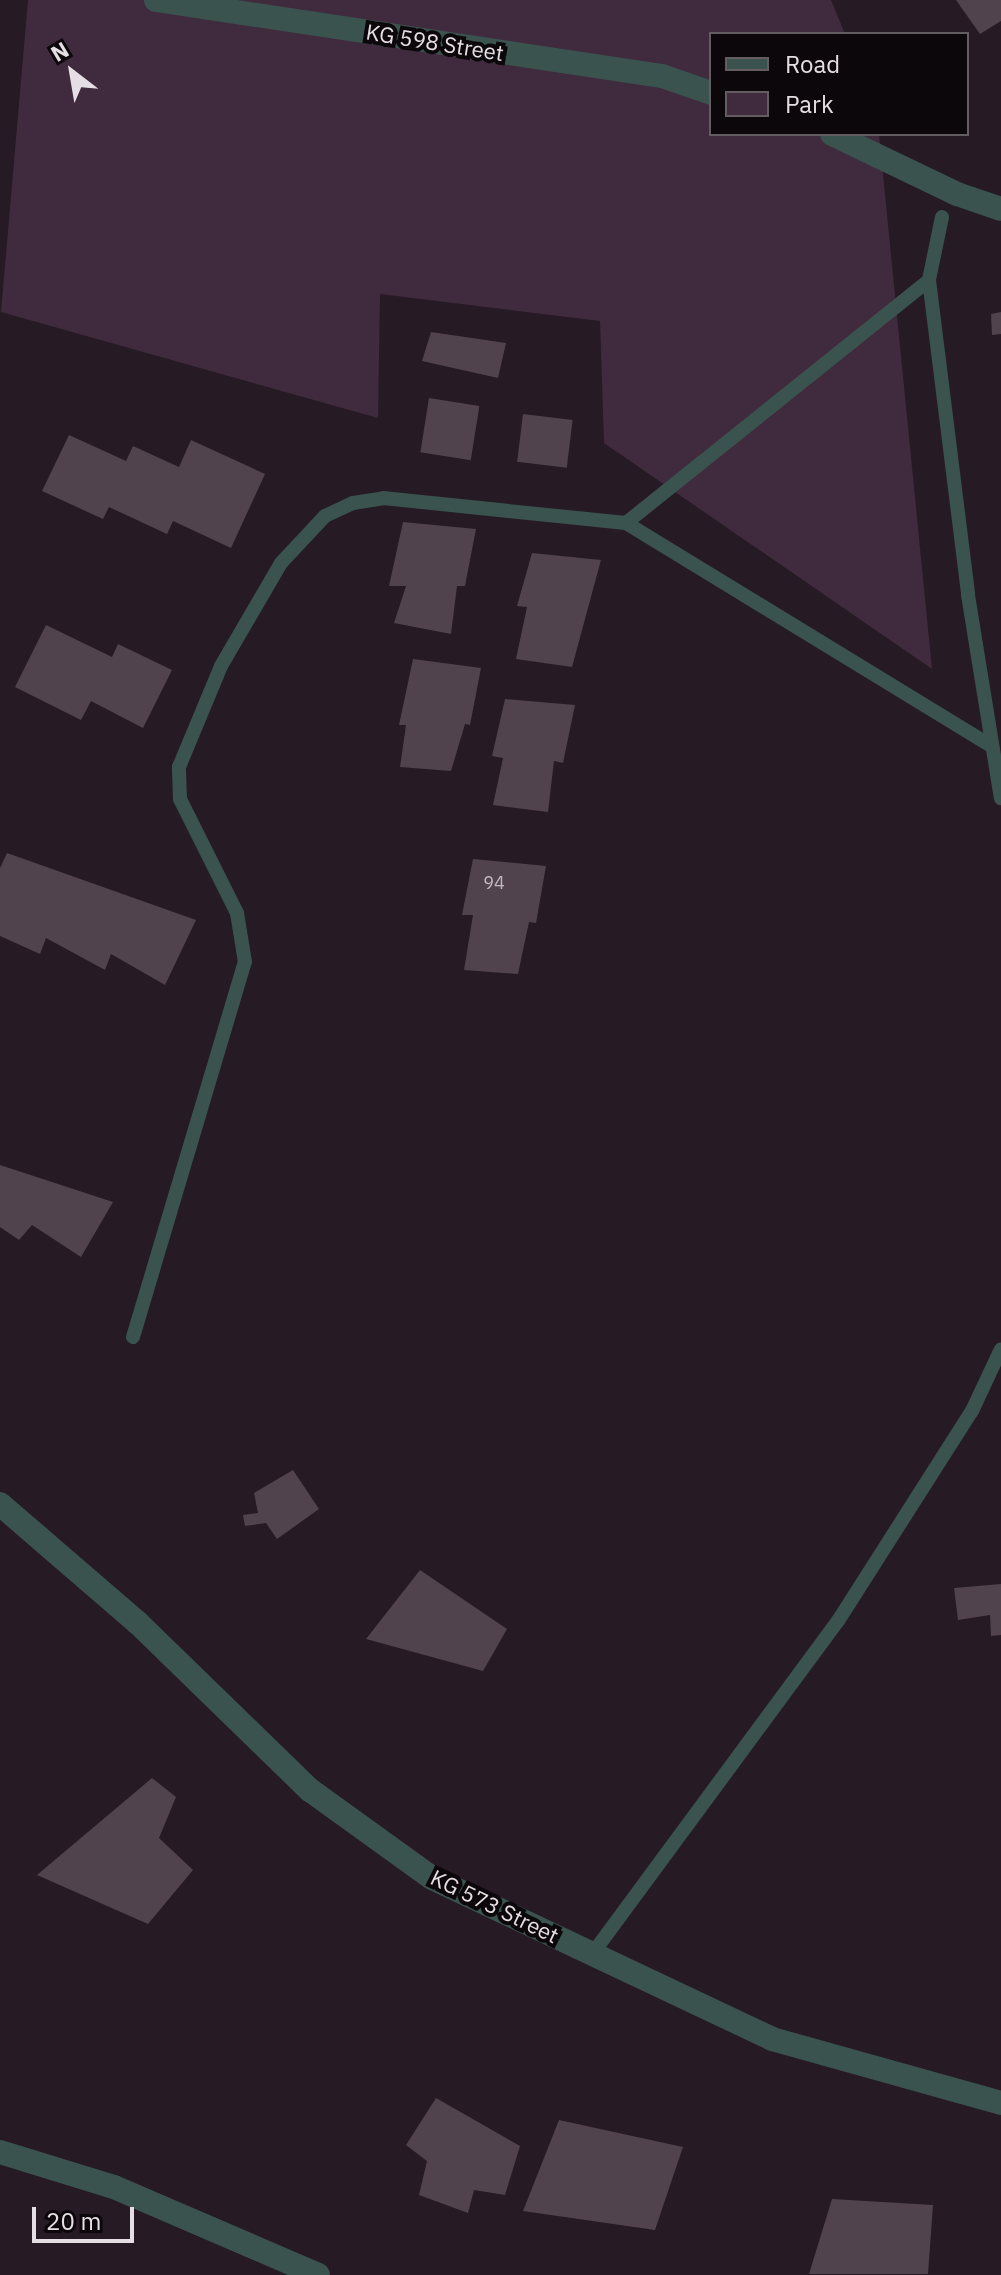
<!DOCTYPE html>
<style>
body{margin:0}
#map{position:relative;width:1001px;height:2275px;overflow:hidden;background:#261a24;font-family:"IBM Plex Sans",sans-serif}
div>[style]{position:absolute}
.green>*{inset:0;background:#402a3d}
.building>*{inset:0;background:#50434e;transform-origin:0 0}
.service>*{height:14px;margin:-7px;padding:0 7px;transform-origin:7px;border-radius:7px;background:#3a534e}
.minor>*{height:24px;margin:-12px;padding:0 12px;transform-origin:12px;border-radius:12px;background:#3a534e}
span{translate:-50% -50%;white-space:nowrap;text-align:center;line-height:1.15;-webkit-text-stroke:8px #0c070b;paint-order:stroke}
.number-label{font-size:18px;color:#c0b7bf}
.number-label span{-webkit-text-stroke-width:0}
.street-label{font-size:22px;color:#e6dee5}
.legend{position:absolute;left:709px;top:32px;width:260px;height:104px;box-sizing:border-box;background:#0c070b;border:2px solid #635d62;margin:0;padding:10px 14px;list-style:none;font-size:24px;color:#e6dee5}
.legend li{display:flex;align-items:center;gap:16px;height:40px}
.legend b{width:40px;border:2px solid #635d62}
.north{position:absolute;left:32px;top:32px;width:80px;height:80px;-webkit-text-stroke:6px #0c070b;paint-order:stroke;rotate:329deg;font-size:22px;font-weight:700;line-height:32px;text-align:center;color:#e6dee5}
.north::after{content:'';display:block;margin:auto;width:28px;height:36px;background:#e6dee5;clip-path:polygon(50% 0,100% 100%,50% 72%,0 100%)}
.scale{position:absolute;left:32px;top:2207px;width:102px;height:36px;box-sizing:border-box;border:4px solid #e6dee5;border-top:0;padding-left:10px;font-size:24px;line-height:28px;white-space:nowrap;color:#e6dee5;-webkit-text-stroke:6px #0c070b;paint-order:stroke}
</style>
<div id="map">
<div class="green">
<i style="clip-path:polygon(28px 0,831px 0,845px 34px,711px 34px,711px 134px,879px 134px,932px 669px,604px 443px,600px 321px,380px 294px,378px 418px,1px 312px)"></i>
</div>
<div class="building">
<i style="clip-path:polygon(956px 0,1001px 0,1001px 21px,980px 34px)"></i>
<i style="clip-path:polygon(1001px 312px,1001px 334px,992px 335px,991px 314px)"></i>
<i style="clip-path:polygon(431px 332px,506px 343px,498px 378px,422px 361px)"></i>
<i style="left:429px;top:398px;width:51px;height:55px;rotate:9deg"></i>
<i style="left:523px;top:414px;width:50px;height:48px;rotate:7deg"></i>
<i style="clip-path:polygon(69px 435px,126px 461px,133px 446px,179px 467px,191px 440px,265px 474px,231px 548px,173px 521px,167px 534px,109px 507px,103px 519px,42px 491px)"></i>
<i style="clip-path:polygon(403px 522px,476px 529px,465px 586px,457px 586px,451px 634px,394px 623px,406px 586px,389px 586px)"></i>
<i style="clip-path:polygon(532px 553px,601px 560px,572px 667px,516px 659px,527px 607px,517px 606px)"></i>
<i style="clip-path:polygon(46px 625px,112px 657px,118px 644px,172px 670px,143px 728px,91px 701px,81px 720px,15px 687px)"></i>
<i style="clip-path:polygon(413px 659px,481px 668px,470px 725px,465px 724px,451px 771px,400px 767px,406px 725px,399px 725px)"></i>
<i style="clip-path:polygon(505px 699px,575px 705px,563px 763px,554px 761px,548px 812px,493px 805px,503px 758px,492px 756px)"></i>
<i style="clip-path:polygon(7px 853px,196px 920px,165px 985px,111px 954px,105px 970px,46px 938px,40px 954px,0 936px,0 868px)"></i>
<i style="clip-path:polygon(473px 859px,546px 866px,536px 923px,529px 922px,518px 974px,464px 970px,473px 915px,462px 915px)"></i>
<i style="clip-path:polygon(0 1165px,113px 1202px,81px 1257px,32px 1225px,19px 1240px,0 1227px)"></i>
<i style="clip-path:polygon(293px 1470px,319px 1509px,277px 1539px,266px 1523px,245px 1526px,243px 1515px,258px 1513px,254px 1493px)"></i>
<i style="clip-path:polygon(420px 1570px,507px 1629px,483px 1671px,366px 1639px)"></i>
<i style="clip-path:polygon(1001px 1584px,1001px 1635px,991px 1636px,990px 1615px,958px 1620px,954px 1588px)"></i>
<i style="clip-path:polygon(152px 1778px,176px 1797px,159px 1838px,193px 1870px,148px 1924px,37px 1875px)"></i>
<i style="clip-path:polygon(436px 2098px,520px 2146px,505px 2195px,474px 2190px,468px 2213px,419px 2195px,427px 2161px,406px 2145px)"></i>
<i style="clip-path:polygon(559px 2120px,683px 2147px,655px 2230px,523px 2211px)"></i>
<i style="clip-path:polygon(832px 2199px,933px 2205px,928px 2274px,809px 2274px)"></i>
</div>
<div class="service">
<i style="left:942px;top:217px;width:64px;rotate:101.7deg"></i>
<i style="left:929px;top:280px;width:317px;rotate:82.9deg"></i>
<i style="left:968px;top:595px;width:206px;rotate:80.8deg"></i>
<i style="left:626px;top:523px;width:388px;rotate:-38.7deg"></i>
<i style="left:133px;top:1337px;width:391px;rotate:-73.4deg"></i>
<i style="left:245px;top:962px;width:50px;rotate:-99.3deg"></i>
<i style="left:237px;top:913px;width:127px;rotate:-116.6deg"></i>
<i style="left:180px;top:799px;width:32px;rotate:-92deg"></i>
<i style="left:179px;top:767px;width:109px;rotate:-67.4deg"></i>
<i style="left:221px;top:666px;width:119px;rotate:-59.8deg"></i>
<i style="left:281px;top:563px;width:64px;rotate:-46.9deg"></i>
<i style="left:325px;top:516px;width:31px;rotate:-25deg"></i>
<i style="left:353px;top:503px;width:30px;rotate:-9deg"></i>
<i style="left:383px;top:498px;width:244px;rotate:5.9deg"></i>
<i style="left:626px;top:523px;width:426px;rotate:31.4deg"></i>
<i style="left:593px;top:1953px;width:413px;rotate:-53.6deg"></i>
<i style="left:838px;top:1621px;width:249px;rotate:-57.5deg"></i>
<i style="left:972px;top:1411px;width:68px;rotate:-64.9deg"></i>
</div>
<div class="minor">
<i style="left:156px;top:0;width:512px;rotate:8.54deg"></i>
<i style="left:662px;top:76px;width:52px;rotate:19.1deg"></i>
<i style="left:832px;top:134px;width:139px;rotate:25.6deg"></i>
<i style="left:957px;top:194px;width:46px;rotate:18.8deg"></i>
<i style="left:0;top:1504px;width:182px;rotate:40.8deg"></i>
<i style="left:138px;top:1623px;width:240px;rotate:44.2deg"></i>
<i style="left:310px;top:1790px;width:150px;rotate:35.8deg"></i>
<i style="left:432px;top:1878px;width:376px;rotate:25.3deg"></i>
<i style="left:772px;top:2039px;width:238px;rotate:15.6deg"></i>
<i style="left:0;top:2152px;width:119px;rotate:17.1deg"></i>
<i style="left:114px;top:2187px;width:222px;rotate:23.3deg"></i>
</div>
<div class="number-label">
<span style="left:494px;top:883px">94</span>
</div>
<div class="street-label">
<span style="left:435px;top:42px;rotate:9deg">KG 598 Street</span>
<span style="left:495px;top:1906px;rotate:26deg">KG 573 Street</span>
</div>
<ul class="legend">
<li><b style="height:10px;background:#3a534e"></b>Road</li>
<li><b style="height:22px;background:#402a3d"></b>Park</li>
</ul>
<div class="north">N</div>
<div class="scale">20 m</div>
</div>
